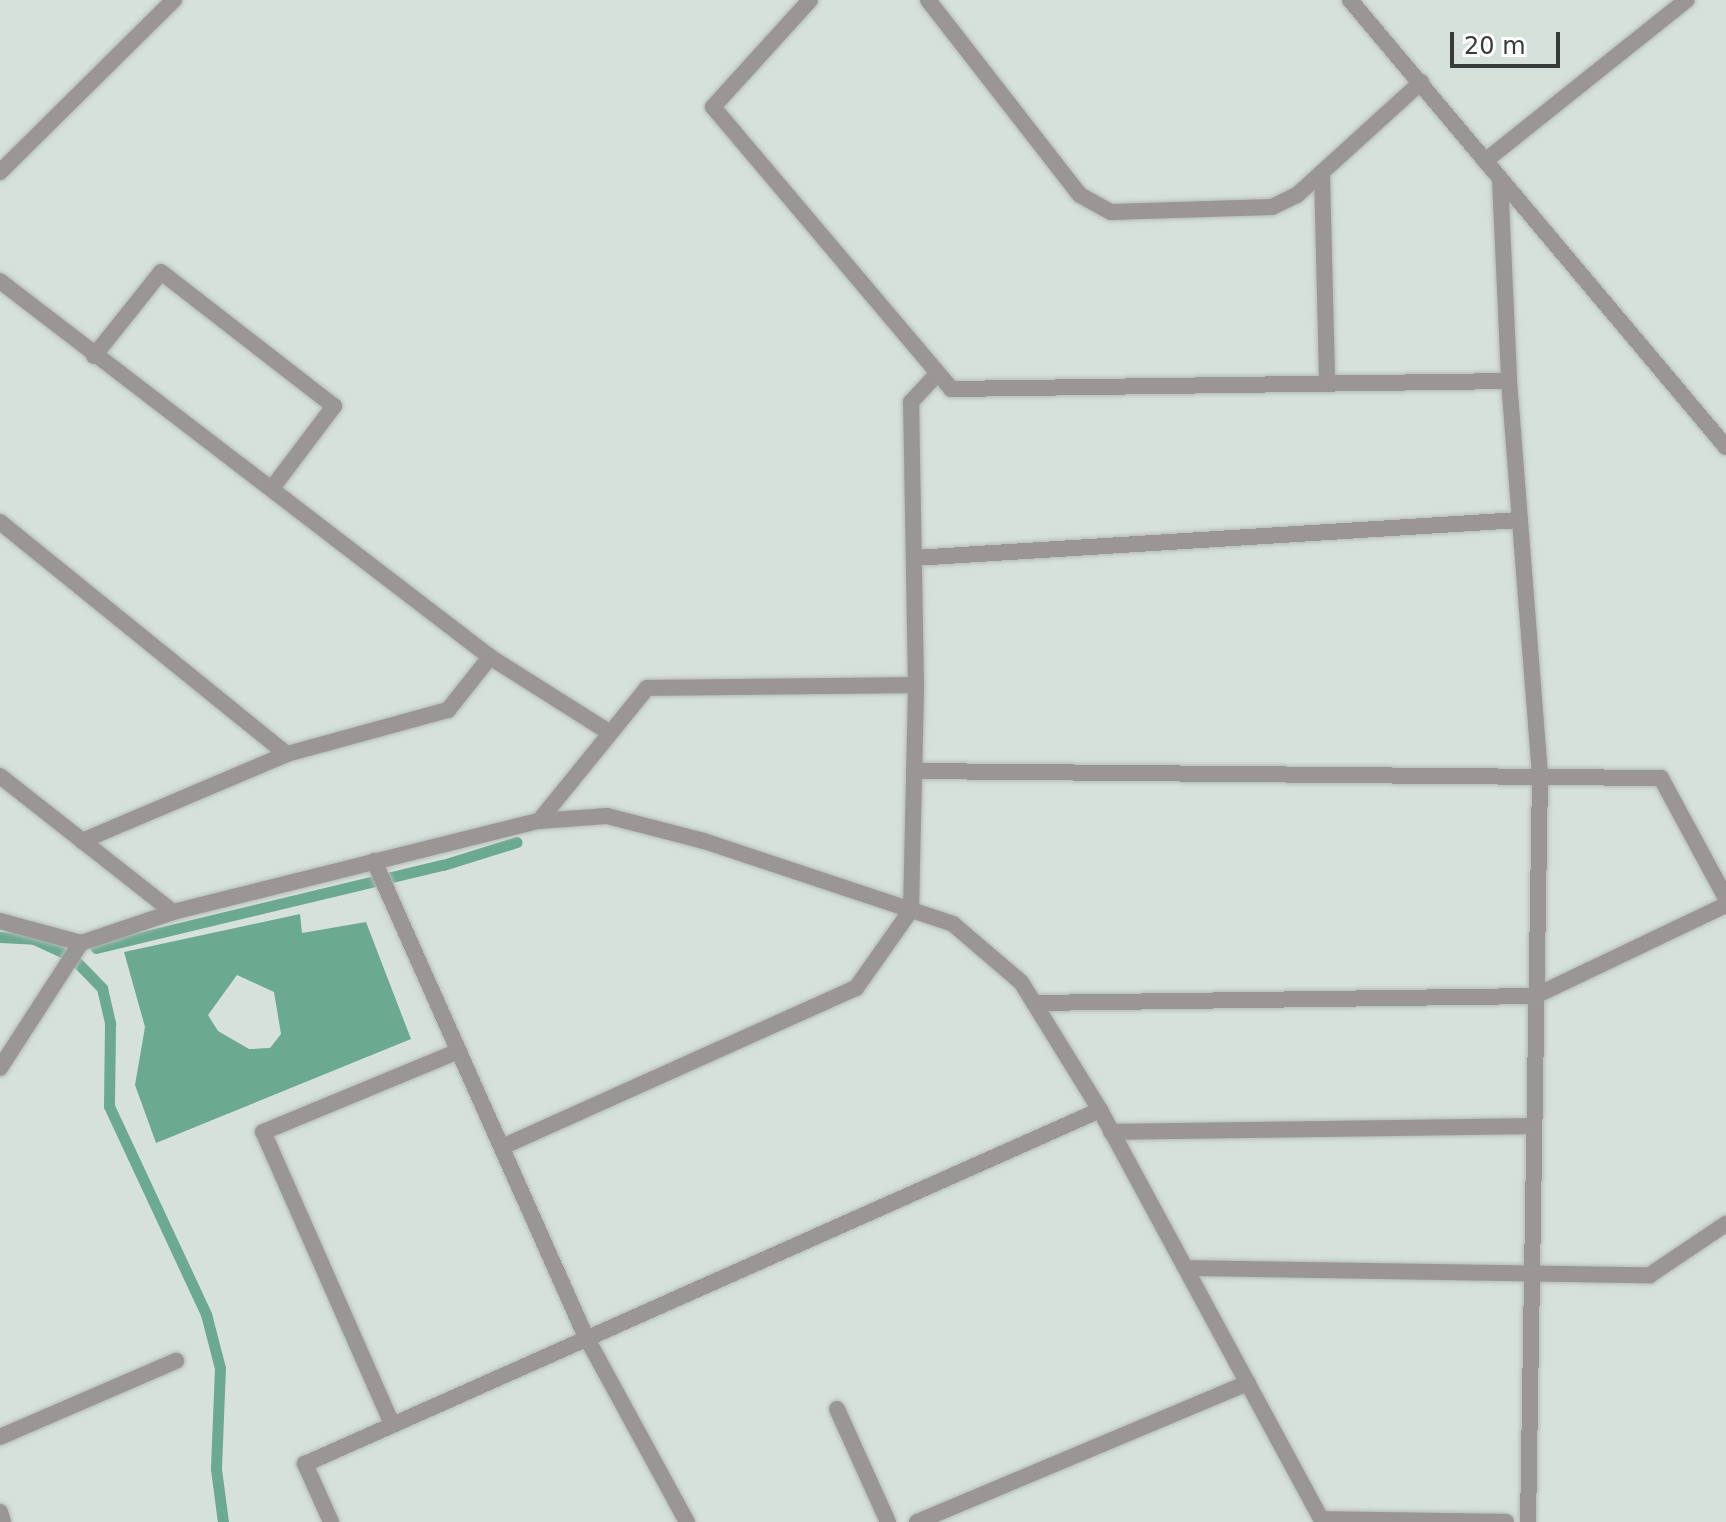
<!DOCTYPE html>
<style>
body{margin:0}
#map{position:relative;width:1726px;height:1522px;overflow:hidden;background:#d7e1dc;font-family:"DejaVu Sans",sans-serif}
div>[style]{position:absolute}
.water>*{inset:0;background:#6baa90}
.stream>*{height:11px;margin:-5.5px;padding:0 5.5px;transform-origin:5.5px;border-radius:5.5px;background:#6baa90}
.roads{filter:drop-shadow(0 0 2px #b4bcb8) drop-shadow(0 0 2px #b4bcb8)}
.service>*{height:16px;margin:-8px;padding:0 8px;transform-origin:8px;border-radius:8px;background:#9b9696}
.minor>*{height:16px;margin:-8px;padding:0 8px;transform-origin:8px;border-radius:8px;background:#9b9696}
.tertiary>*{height:16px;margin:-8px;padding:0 8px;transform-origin:8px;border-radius:8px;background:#9b9696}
span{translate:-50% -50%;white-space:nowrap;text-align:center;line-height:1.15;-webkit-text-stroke:6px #fff;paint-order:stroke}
.scale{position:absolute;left:1450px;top:32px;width:110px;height:36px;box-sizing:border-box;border:4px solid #373b39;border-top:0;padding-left:10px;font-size:24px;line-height:28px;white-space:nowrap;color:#373b39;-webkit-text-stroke:6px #fff;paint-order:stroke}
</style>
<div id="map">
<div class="water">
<i style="clip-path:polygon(evenodd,300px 914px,302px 933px,366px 922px,411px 1039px,156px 1143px,135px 1085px,145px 1027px,124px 952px,300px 914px,237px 975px,274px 992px,281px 1034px,270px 1048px,249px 1049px,218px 1031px,208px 1015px,237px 975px)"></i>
</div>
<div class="stream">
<i style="left:0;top:937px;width:34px;rotate:3deg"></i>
<i style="left:34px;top:939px;width:41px;rotate:24.7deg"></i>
<i style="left:71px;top:956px;width:45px;rotate:45.9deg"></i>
<i style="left:102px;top:988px;width:37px;rotate:77deg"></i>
<i style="left:110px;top:1024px;width:82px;rotate:90.7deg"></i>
<i style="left:109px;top:1106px;width:230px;rotate:65deg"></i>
<i style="left:206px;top:1314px;width:56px;rotate:75.5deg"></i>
<i style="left:220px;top:1368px;width:101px;rotate:92.3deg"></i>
<i style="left:216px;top:1469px;width:53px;rotate:82.5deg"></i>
<i style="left:96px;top:948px;width:357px;rotate:-13.5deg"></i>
<i style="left:443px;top:865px;width:77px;rotate:-17.3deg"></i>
</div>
<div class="roads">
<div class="service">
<i style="left:94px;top:356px;width:107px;rotate:-51.4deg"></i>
<i style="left:161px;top:272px;width:219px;rotate:37.8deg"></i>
<i style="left:334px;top:406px;width:101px;rotate:127deg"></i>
<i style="left:837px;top:1409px;width:124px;rotate:65.7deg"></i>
<i style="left:917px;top:1522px;width:359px;rotate:-22.8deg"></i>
</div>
<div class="minor">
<i style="left:810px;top:0;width:144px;rotate:132.2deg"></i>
<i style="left:713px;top:107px;width:369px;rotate:49.8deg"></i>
<i style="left:951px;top:389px;width:558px;rotate:-0.82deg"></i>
<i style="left:928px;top:0;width:247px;rotate:52.1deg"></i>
<i style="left:1080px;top:195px;width:35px;rotate:29deg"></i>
<i style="left:1111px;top:212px;width:161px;rotate:-1.8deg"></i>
<i style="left:1272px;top:207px;width:28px;rotate:-26deg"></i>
<i style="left:1297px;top:195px;width:168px;rotate:-42.3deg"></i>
<i style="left:1485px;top:161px;width:258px;rotate:-38.6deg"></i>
<i style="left:0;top:172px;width:245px;rotate:-44.7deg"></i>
<i style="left:1322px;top:173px;width:211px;rotate:88.6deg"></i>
<i style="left:1500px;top:179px;width:202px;rotate:87.4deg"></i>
<i style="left:1509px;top:381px;width:397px;rotate:85.5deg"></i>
<i style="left:1540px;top:777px;width:745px;rotate:90.92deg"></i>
<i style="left:0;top:281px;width:618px;rotate:37.5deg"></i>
<i style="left:490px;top:657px;width:142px;rotate:32.3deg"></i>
<i style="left:0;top:522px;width:369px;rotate:39deg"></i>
<i style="left:914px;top:558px;width:607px;rotate:-3.59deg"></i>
<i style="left:914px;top:771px;width:747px;rotate:0.54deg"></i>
<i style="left:1661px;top:778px;width:136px;rotate:61.6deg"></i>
<i style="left:0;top:776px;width:220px;rotate:38.2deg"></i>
<i style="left:539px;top:821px;width:171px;rotate:-50.9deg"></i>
<i style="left:647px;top:688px;width:269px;rotate:-0.6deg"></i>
<i style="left:82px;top:841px;width:223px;rotate:-23deg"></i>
<i style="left:287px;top:754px;width:167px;rotate:-15.3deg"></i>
<i style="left:448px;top:710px;width:68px;rotate:-51.6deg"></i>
<i style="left:374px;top:861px;width:519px;rotate:66deg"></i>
<i style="left:585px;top:1335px;width:213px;rotate:61.4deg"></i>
<i style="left:0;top:921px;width:84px;rotate:15.2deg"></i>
<i style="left:81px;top:943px;width:97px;rotate:-18.6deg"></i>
<i style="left:173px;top:912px;width:377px;rotate:-14deg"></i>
<i style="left:539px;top:821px;width:68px;rotate:-4.2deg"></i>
<i style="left:607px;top:816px;width:100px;rotate:14.5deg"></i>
<i style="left:704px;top:841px;width:262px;rotate:18.4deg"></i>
<i style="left:953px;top:924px;width:89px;rotate:40.5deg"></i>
<i style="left:1021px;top:982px;width:25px;rotate:58deg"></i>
<i style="left:1034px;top:1003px;width:126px;rotate:58.3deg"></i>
<i style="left:1100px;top:1110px;width:468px;rotate:61.6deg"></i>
<i style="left:1034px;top:1003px;width:501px;rotate:-0.8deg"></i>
<i style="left:1535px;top:996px;width:212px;rotate:-25.5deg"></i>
<i style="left:0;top:1068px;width:149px;rotate:-57.1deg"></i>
<i style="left:1111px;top:1132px;width:421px;rotate:-0.8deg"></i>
<i style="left:502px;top:1147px;width:388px;rotate:-24.2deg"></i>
<i style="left:856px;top:988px;width:95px;rotate:-54.8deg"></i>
<i style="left:911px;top:910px;width:225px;rotate:-88.7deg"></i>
<i style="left:916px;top:685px;width:283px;rotate:-91deg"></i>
<i style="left:911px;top:402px;width:35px;rotate:-47deg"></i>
<i style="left:1186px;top:1268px;width:464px;rotate:0.9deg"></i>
<i style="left:1650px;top:1275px;width:92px;rotate:-33.9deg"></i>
<i style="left:392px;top:1424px;width:319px;rotate:-113.8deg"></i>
<i style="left:263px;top:1132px;width:212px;rotate:-22.5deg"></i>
<i style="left:0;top:1437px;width:192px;rotate:-23.4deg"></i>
<i style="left:0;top:1512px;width:10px;rotate:73deg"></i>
<i style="left:1322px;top:1519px;width:184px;rotate:0.9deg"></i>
<i style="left:331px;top:1522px;width:64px;rotate:-114.1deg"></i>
<i style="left:305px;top:1464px;width:870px;rotate:-24deg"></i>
</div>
<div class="tertiary">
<i style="left:1350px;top:0;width:584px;rotate:49.93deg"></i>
</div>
</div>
<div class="scale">20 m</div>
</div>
